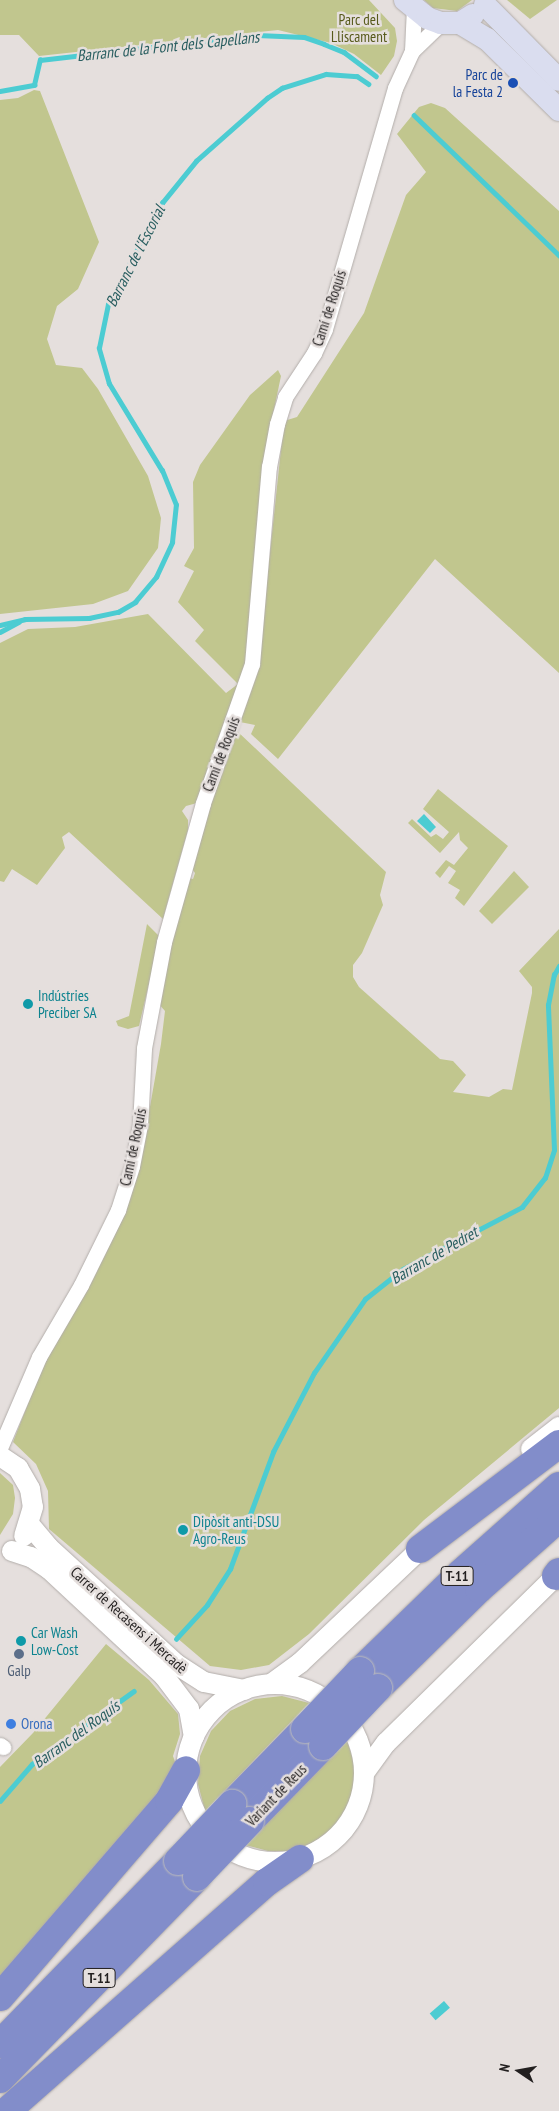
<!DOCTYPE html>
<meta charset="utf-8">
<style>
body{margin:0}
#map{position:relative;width:559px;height:2111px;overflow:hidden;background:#e5dfdd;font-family:"PT Sans Narrow",sans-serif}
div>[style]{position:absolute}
.green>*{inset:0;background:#c1c68e}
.water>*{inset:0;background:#4cccd2;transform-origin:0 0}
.stream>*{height:4.5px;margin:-2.25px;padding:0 2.25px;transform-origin:2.25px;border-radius:2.25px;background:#4cccd2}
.roads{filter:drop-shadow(0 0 1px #b2adaa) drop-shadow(0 0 1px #b2adaa)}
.minor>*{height:15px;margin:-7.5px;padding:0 7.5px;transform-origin:7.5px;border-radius:7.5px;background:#fff}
.tertiary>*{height:20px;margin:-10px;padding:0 10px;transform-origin:10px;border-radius:10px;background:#fff}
.tertiary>.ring{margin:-10px;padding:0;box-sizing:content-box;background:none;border:20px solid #fff;border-radius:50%}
.secondary>*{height:22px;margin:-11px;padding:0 11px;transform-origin:11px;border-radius:11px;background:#daddef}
.motorway>*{height:28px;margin:-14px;padding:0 14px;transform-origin:14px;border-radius:14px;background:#828dca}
.bridges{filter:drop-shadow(0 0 1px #bdbcbc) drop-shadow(0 0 1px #bdbcbc)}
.motorway-bridge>*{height:28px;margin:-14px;padding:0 14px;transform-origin:14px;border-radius:14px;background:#828dca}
.dots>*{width:14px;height:14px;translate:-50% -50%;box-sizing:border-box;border:2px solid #e5dfdd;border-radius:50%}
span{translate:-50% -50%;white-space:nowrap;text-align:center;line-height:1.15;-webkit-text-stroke:5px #e5dfdd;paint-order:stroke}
.shield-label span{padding:1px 4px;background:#e5dfdd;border:1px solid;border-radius:4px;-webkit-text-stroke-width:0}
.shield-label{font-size:14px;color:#221f1f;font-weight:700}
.park-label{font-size:15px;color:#575a1b}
.transit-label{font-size:15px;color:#164399}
.right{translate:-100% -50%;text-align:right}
.street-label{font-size:15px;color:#221f1f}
.culture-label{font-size:15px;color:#0d838f}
.left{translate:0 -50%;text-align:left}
.service-label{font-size:15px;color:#4e5e75}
.shop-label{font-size:15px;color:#366cbe}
.water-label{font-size:16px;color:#295e60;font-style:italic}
.north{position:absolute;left:494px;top:2046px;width:50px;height:50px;-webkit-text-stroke:4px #e5dfdd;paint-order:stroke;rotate:282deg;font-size:14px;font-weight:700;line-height:20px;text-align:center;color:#221f1f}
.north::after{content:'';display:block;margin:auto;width:18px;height:22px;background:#221f1f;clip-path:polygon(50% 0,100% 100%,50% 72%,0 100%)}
</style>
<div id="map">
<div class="green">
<i style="clip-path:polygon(0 0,369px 0,395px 28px,397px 41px,394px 56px,381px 75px,354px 54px,331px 43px,278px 30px,39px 56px,19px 35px,0 35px)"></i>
<i style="clip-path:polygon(424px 0,472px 0,457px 11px,433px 8px)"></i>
<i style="clip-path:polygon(507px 0,557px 0,530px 19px)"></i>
<i style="clip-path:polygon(34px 90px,40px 91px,99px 242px,78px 289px,57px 306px,47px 339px,56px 365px,82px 368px,98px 389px,148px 476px,161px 518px,158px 548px,128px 591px,93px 604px,0 614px,0 100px,18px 98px)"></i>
<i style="clip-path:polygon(431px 103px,445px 108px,559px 211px,559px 673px,435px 559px,278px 759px,251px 734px,255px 725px,240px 722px,258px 665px,284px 421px,297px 417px,364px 313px,406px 195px,426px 172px,397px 134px,419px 107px)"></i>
<i style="clip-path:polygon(278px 370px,281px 376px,272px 419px,255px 554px,248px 655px,233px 699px,207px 770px,197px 803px,186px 806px,182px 811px,188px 820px,188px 830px,163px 919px,69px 832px,62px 837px,65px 848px,37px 885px,12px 869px,4px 882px,0 881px,0 643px,28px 629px,75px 627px,148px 614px,226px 693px,238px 684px,195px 641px,204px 630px,178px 602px,194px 571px,184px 566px,194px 548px,193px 482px,200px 465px,250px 395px)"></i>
<i style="clip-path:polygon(237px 731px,386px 872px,380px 895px,383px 905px,362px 953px,353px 965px,353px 977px,359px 987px,440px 1059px,453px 1061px,466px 1075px,453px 1092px,489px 1097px,503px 1089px,512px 1090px,532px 993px,532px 987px,519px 971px,559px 929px,559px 1408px,424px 1520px,309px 1634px,269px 1665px,241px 1670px,210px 1666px,49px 1529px,48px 1491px,36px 1464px,13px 1442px,40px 1373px,126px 1205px,138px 1175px,161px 1044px,165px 1011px,157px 1002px,179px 898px,189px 878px,193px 879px,195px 873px,189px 865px,233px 733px)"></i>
<i style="clip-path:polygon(438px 789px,508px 846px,464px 906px,455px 898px,460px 890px,448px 883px,456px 871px,449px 866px,440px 878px,435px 873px,446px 860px,454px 865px,468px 848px,460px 840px,459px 832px,440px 853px,408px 823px,412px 819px,431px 837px,436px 834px,443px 839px,449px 832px,423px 809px)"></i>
<i style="clip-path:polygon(514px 871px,529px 887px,492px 924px,479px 911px)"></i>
<i style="clip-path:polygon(147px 924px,160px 937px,139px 1026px,128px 1029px,118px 1026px,116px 1021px,129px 1016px)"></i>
<i style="clip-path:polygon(0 1473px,13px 1485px,15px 1498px,13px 1514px,0 1535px)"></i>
<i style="clip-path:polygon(106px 1644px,149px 1680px,178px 1714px,180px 1734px,173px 1756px,175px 1762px,157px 1800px,0 1979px,0 1767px,33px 1733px)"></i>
<i style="clip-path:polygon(282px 1696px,309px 1703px,205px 1811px,198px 1784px,200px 1756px,211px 1731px,230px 1711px,255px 1699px)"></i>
<i style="clip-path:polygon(347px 1740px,354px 1763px,354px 1787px,347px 1809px,333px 1828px,314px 1843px,291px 1851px,268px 1851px,245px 1845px)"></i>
</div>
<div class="water">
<i style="clip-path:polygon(424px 814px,436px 827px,430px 833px,417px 821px)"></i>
<i style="left:444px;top:2001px;width:9px;height:19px;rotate:49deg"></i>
</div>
<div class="stream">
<i style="left:0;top:91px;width:35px;rotate:-10deg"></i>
<i style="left:34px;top:85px;width:26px;rotate:-77deg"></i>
<i style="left:40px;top:60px;width:218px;rotate:-6.6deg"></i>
<i style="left:257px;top:35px;width:47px;rotate:2.4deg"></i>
<i style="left:304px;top:37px;width:21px;rotate:19deg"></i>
<i style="left:324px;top:44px;width:22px;rotate:22deg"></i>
<i style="left:344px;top:52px;width:40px;rotate:37deg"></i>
<i style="left:414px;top:115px;width:202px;rotate:44deg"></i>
<i style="left:0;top:625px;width:26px;rotate:-13deg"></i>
<i style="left:25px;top:619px;width:64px;rotate:-0.9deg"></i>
<i style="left:89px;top:618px;width:30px;rotate:-12deg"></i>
<i style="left:118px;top:612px;width:20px;rotate:-30deg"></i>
<i style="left:135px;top:602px;width:33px;rotate:-50deg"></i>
<i style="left:156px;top:577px;width:38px;rotate:-65deg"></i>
<i style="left:172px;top:542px;width:37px;rotate:-84deg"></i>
<i style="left:176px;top:505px;width:37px;rotate:-112deg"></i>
<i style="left:162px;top:471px;width:102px;rotate:-121.3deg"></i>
<i style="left:109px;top:384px;width:37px;rotate:-106deg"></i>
<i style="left:99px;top:348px;width:45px;rotate:-78.4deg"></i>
<i style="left:108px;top:304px;width:115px;rotate:-61.9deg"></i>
<i style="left:162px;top:203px;width:54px;rotate:-51deg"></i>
<i style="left:196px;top:161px;width:95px;rotate:-41.6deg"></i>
<i style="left:267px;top:98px;width:18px;rotate:-34deg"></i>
<i style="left:282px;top:88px;width:46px;rotate:-17.7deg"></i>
<i style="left:326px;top:74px;width:31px;rotate:4deg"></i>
<i style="left:357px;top:76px;width:14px;rotate:34deg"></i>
<i style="left:0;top:632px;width:21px;rotate:-28deg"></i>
<i style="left:176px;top:1639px;width:46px;rotate:-47.6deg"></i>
<i style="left:207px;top:1605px;width:43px;rotate:-57.4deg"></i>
<i style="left:230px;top:1569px;width:125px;rotate:-69.8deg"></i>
<i style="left:273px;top:1452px;width:89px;rotate:-62.6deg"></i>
<i style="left:314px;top:1373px;width:90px;rotate:-55.4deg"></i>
<i style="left:365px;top:1299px;width:48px;rotate:-38.3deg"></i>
<i style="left:403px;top:1269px;width:134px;rotate:-27.5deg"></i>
<i style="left:522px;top:1207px;width:37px;rotate:-52deg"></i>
<i style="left:545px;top:1178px;width:29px;rotate:-72deg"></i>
<i style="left:554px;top:1150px;width:145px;rotate:-92.4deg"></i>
<i style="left:548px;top:1005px;width:31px;rotate:-79deg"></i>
<i style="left:554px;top:975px;width:10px;rotate:-61deg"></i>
<i style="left:0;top:1801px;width:49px;rotate:-49.1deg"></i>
<i style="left:32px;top:1764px;width:125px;rotate:-35.6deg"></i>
</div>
<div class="roads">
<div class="minor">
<i style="left:412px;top:51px;width:40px;rotate:-44deg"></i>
<i style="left:0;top:1448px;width:99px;rotate:-66.8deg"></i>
<i style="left:39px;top:1357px;width:83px;rotate:-59.7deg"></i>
<i style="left:81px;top:1285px;width:84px;rotate:-63.7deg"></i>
<i style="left:118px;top:1210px;width:46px;rotate:-72.3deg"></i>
<i style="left:132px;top:1166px;width:42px;rotate:-79deg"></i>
<i style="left:140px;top:1125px;width:77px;rotate:-87deg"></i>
<i style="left:144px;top:1048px;width:108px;rotate:-79.3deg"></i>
<i style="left:164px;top:942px;width:144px;rotate:-74.3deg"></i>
<i style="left:203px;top:803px;width:147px;rotate:-70.6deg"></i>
<i style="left:252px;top:664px;width:198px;rotate:-85.1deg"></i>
<i style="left:269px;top:467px;width:44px;rotate:-79.5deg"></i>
<i style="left:277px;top:424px;width:28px;rotate:-73deg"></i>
<i style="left:285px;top:397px;width:53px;rotate:-56.6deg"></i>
<i style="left:314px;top:353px;width:26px;rotate:-65deg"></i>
<i style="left:325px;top:329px;width:251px;rotate:-73.8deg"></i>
<i style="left:395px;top:88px;width:41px;rotate:-65.3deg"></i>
<i style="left:412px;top:51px;width:44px;rotate:-87.4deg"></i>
<i style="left:0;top:1745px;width:4px;rotate:34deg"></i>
</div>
<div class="tertiary">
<i style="left:531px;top:1449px;width:36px;rotate:-38deg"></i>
<i style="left:0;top:1456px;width:22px;rotate:34deg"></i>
<i style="left:18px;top:1468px;width:24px;rotate:60deg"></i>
<i style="left:30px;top:1489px;width:18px;rotate:81deg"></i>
<i style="left:33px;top:1507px;width:30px;rotate:107deg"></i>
<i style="left:29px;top:1524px;width:30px;rotate:50deg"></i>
<i style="left:48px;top:1547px;width:173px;rotate:42.4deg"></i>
<i style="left:176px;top:1664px;width:33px;rotate:33deg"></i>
<i style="left:204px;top:1682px;width:41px;rotate:11.3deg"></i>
<i style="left:12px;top:1551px;width:20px;rotate:18deg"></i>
<i style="left:31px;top:1557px;width:22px;rotate:34deg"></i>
<i style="left:49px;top:1569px;width:157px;rotate:42.9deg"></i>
<i style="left:164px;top:1676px;width:41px;rotate:52.9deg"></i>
<i style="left:189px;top:1709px;width:28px;rotate:80deg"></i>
<i style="left:271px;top:1684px;width:36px;rotate:-36deg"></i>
<i style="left:300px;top:1663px;width:179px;rotate:-43.4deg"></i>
<i class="ring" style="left:186px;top:1684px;width:158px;height:158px"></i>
<i style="left:364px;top:1773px;width:37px;rotate:-54deg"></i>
<i style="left:386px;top:1743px;width:243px;rotate:-44.5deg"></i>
</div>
<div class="secondary">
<i style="left:405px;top:0;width:28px;rotate:39deg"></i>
<i style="left:427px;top:18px;width:15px;rotate:20deg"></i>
<i style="left:441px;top:23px;width:19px"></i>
<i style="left:460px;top:23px;width:15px;rotate:-32deg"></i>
<i style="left:485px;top:5px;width:105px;rotate:45.4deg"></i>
<i style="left:460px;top:23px;width:31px;rotate:31deg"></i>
<i style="left:487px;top:39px;width:101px;rotate:44.6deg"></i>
</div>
<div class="motorway">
<i style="left:420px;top:1549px;width:174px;rotate:-37.1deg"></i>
<i style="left:556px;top:1576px;width:5px;rotate:-53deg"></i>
<i style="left:360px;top:1671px;width:141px;rotate:-44.1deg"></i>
<i style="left:461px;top:1573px;width:131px;rotate:-41.6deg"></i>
<i style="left:378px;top:1688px;width:141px;rotate:-44.4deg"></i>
<i style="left:479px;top:1589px;width:107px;rotate:-41.6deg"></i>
<i style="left:232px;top:1804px;width:105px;rotate:-45.8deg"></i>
<i style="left:250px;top:1821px;width:105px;rotate:-45.8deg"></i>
<i style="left:0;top:1997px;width:259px;rotate:-49.2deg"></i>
<i style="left:169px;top:1801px;width:35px;rotate:-61deg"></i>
<i style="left:0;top:2044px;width:255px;rotate:-45.8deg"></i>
<i style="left:0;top:2079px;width:282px;rotate:-45.7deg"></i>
<i style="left:7px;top:2111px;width:346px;rotate:-41.4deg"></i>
<i style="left:267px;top:1882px;width:40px;rotate:-34.9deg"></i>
</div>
</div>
<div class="bridges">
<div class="motorway-bridge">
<i style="left:305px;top:1729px;width:80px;rotate:-46.5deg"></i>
<i style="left:323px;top:1746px;width:80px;rotate:-46.5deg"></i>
<i style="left:178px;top:1861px;width:79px;rotate:-46.5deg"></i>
<i style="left:197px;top:1877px;width:77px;rotate:-46.6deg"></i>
</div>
</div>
<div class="dots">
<i style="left:513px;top:83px;background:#1a4fb4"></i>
<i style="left:28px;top:1004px;background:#0f9aa8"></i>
<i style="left:183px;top:1530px;background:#0f9aa8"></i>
<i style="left:21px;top:1641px;background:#0f9aa8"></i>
<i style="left:19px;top:1654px;background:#5c6f8a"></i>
<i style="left:11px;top:1724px;background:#3f7fe0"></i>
</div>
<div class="shield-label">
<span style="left:457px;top:1576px">T-11</span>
<span style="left:99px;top:1978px">T-11</span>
</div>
<div class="park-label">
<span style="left:359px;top:28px">Parc del<br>Lliscament</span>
</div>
<div class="transit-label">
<span class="right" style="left:503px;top:83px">Parc de<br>la Festa 2</span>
</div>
<div class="street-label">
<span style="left:329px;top:308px;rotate:-72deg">Camí de Roquís</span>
<span style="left:221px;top:754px;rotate:-69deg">Camí de Roquís</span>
<span style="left:133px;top:1147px;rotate:-78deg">Camí de Roquís</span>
<span style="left:129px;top:1620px;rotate:42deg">Carrer de Recasens i Mercadè</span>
<span style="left:276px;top:1795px;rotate:-46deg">Variant de Reus</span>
</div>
<div class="culture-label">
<span class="left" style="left:38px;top:1004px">Indústries<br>Preciber SA</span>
<span class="left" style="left:193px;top:1530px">Dipòsit anti-DSU<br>Agro-Reus</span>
<span class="left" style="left:31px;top:1641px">Car Wash<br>Low-Cost</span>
</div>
<div class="service-label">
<span style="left:19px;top:1671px">Galp</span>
</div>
<div class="shop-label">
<span class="left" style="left:21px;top:1724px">Orona</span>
</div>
<div class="water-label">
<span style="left:168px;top:46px;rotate:-6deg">Barranc de la Font dels Capellans</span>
<span style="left:135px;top:256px;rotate:-63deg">Barranc de l'Escorial</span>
<span style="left:434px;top:1255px;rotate:-30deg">Barranc de Pedret</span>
<span style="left:76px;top:1734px;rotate:-36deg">Barranc del Roquís</span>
</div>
<div class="north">N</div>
</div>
